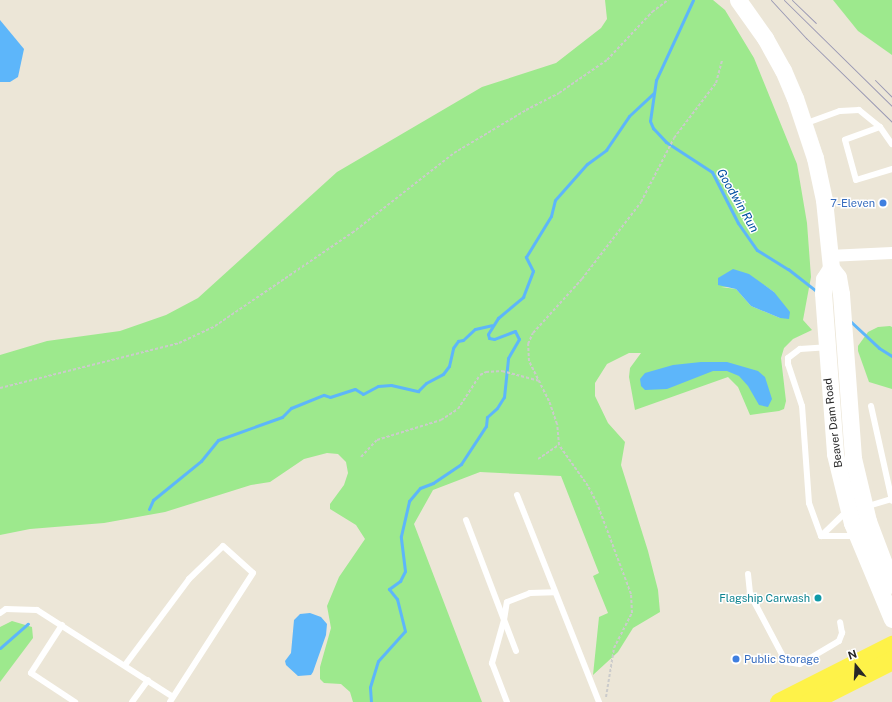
<!DOCTYPE html>
<style>
body{margin:0}
#map{position:relative;width:892px;height:702px;overflow:hidden;background:#ece6d7;font-family:"Public Sans",sans-serif}
div>[style]{position:absolute}
.green>*{inset:0;background:#9de98d}
.water>*{inset:0;background:#5db6fa}
.stream>*{height:3px;margin:-1.5px;padding:0 1.5px;transform-origin:1.5px;border-radius:1.5px;background:#5db6fa}
.path>*{height:2px;margin-top:-1px;transform-origin:0;background:repeating-linear-gradient(90deg,#cbcbcb 0 3px,transparent 0 5px)}
.lane>*{height:6px;margin:-3px;padding:0 3px;transform-origin:3px;border-radius:3px;background:#fff}
.street>*{height:12px;margin:-6px;padding:0 6px;transform-origin:6px;border-radius:6px;background:#fff}
.secondary>*{height:17px;margin:-8.5px;padding:0 8.5px;transform-origin:8.5px;border-radius:8.5px;background:#fff}
.primary>*{height:19px;margin:-9.5px;padding:0 9.5px;transform-origin:9.5px;border-radius:9.5px;background:#fef249}
.tram>*{height:1px;margin:-0.5px;padding:0 0.5px;transform-origin:0.5px;border-radius:0.5px;background:#9a99b4}
.dots>*{width:11px;height:11px;translate:-50% -50%;box-sizing:border-box;border:2px solid #fff;border-radius:50%}
span{translate:-50% -50%;white-space:nowrap;text-align:center;line-height:1.15;-webkit-text-stroke:3px #fff;paint-order:stroke}
.shop-label{font-size:11px;color:#366cbe}
.right{translate:-100% -50%;text-align:right}
.left{translate:0 -50%;text-align:left}
.street-label{font-size:11px;color:#272727}
.culture-label{font-size:11px;color:#0d838f}
.water-label{font-size:12px;color:#0050a2;font-style:italic}
.north{position:absolute;left:836px;top:646px;width:40px;height:40px;-webkit-text-stroke:3px #fff;paint-order:stroke;rotate:342deg;font-size:11px;font-weight:700;line-height:16px;text-align:center;color:#272727}
.north::after{content:'';display:block;margin:auto;width:14px;height:18px;background:#272727;clip-path:polygon(50% 0,100% 100%,50% 72%,0 100%)}
</style>
<div id="map">
<div class="green">
<i style="clip-path:polygon(evenodd,605px 0,713px 0,725px 10px,754px 58px,797px 164px,807px 223px,811px 277px,803px 320px,812px 330px,793px 339px,784px 348px,781px 358px,786px 401px,784px 409px,779px 411px,750px 415px,738px 387px,728px 377px,635px 410px,629px 377px,630px 368px,641px 353px,629px 353px,607px 364px,595px 383px,595px 396px,608px 423px,625px 442px,621px 465px,648px 551px,658px 590px,660px 612px,633px 628px,618px 652px,593px 675px,599px 617px,608px 613px,593px 576px,599px 573px,561px 476px,480px 472px,433px 490px,414px 524px,482px 702px,353px 702px,350px 692px,341px 684px,324px 683px,320px 679px,320px 667px,331px 628px,327px 606px,339px 577px,365px 539px,356px 525px,330px 509px,330px 504px,344px 485px,348px 473px,346px 462px,338px 454px,327px 453px,304px 459px,270px 482px,251px 485px,165px 512px,104px 523px,30px 529px,0 535px,0 355px,47px 341px,120px 331px,166px 315px,198px 298px,337px 172px,482px 87px,556px 63px,601px 28px,607px 19px,605px 0,764px 285px,774px 292px,780px 318px,751px 306px,736px 289px,721px 287px,764px 285px)"></i>
<i style="clip-path:polygon(833px 0,892px 0,892px 55px,858px 31px)"></i>
<i style="clip-path:polygon(890px 326px,892px 327px,892px 389px,869px 382px,858px 351px,858px 346px,868px 332px,878px 327px)"></i>
<i style="clip-path:polygon(12px 621px,32px 627px,33px 638px,0 682px,0 627px)"></i>
</div>
<div class="water">
<i style="clip-path:polygon(0 20px,24px 49px,18px 77px,10px 82px,0 82px)"></i>
<i style="clip-path:polygon(733px 269px,749px 274px,774px 292px,790px 312px,789px 319px,780px 318px,751px 306px,736px 289px,718px 285px,718px 278px)"></i>
<i style="clip-path:polygon(701px 362px,727px 362px,758px 371px,765px 377px,772px 399px,768px 407px,759px 405px,748px 386px,739px 376px,727px 371px,713px 371px,667px 389px,645px 390px,641px 386px,640px 379px,645px 373px,673px 365px)"></i>
<i style="clip-path:polygon(310px 613px,321px 617px,327px 624px,326px 635px,313px 672px,311px 675px,298px 676px,286px 665px,285px 661px,291px 653px,294px 620px,300px 614px)"></i>
</div>
<div class="stream">
<i style="left:693px;top:0;width:88px;rotate:114.8deg"></i>
<i style="left:656px;top:80px;width:41px;rotate:98.3deg"></i>
<i style="left:650px;top:121px;width:8px;rotate:67deg"></i>
<i style="left:653px;top:128px;width:19px;rotate:47deg"></i>
<i style="left:666px;top:142px;width:55px;rotate:33.1deg"></i>
<i style="left:712px;top:172px;width:57px;rotate:63deg"></i>
<i style="left:738px;top:223px;width:33px;rotate:55deg"></i>
<i style="left:757px;top:250px;width:36px;rotate:32deg"></i>
<i style="left:788px;top:269px;width:36px;rotate:38deg"></i>
<i style="left:849px;top:320px;width:41px;rotate:43deg"></i>
<i style="left:879px;top:348px;width:15px;rotate:32deg"></i>
<i style="left:149px;top:509px;width:10px;rotate:-66deg"></i>
<i style="left:153px;top:500px;width:62px;rotate:-39.1deg"></i>
<i style="left:201px;top:461px;width:27px;rotate:-51deg"></i>
<i style="left:218px;top:440px;width:68px;rotate:-19.8deg"></i>
<i style="left:282px;top:417px;width:13px;rotate:-45deg"></i>
<i style="left:291px;top:408px;width:35px;rotate:-22deg"></i>
<i style="left:324px;top:395px;width:6px;rotate:18deg"></i>
<i style="left:330px;top:397px;width:26px;rotate:-18deg"></i>
<i style="left:355px;top:389px;width:9px;rotate:32deg"></i>
<i style="left:363px;top:394px;width:17px;rotate:-28deg"></i>
<i style="left:378px;top:386px;width:13px;rotate:-4deg"></i>
<i style="left:391px;top:385px;width:28px;rotate:13deg"></i>
<i style="left:418px;top:391px;width:11px;rotate:-45deg"></i>
<i style="left:426px;top:383px;width:19px;rotate:-28deg"></i>
<i style="left:443px;top:374px;width:10px;rotate:-53deg"></i>
<i style="left:449px;top:366px;width:18px;rotate:-77deg"></i>
<i style="left:453px;top:348px;width:9px;rotate:-54deg"></i>
<i style="left:458px;top:341px;width:5px;rotate:-11deg"></i>
<i style="left:463px;top:340px;width:16px;rotate:-43deg"></i>
<i style="left:475px;top:329px;width:17px;rotate:-13deg"></i>
<i style="left:0;top:648px;width:37px;rotate:-41deg"></i>
<i style="left:371px;top:702px;width:15px;rotate:-94deg"></i>
<i style="left:370px;top:687px;width:27px;rotate:-73deg"></i>
<i style="left:378px;top:661px;width:40px;rotate:-48deg"></i>
<i style="left:405px;top:631px;width:33px;rotate:-104deg"></i>
<i style="left:397px;top:599px;width:13px;rotate:-129deg"></i>
<i style="left:389px;top:589px;width:14px;rotate:-36deg"></i>
<i style="left:400px;top:581px;width:11px;rotate:-63deg"></i>
<i style="left:405px;top:571px;width:35px;rotate:-97deg"></i>
<i style="left:401px;top:536px;width:36px;rotate:-77deg"></i>
<i style="left:409px;top:501px;width:17px;rotate:-50deg"></i>
<i style="left:420px;top:488px;width:14px;rotate:-21deg"></i>
<i style="left:433px;top:483px;width:34px;rotate:-34deg"></i>
<i style="left:461px;top:464px;width:45px;rotate:-56.7deg"></i>
<i style="left:486px;top:426px;width:9px;rotate:-84deg"></i>
<i style="left:487px;top:417px;width:13px;rotate:-42deg"></i>
<i style="left:497px;top:408px;width:13px;rotate:-58deg"></i>
<i style="left:504px;top:397px;width:39px;rotate:-84deg"></i>
<i style="left:508px;top:358px;width:22px;rotate:-60deg"></i>
<i style="left:519px;top:339px;width:9px;rotate:-117deg"></i>
<i style="left:515px;top:331px;width:22px;rotate:159deg"></i>
<i style="left:494px;top:339px;width:5px;rotate:-169deg"></i>
<i style="left:489px;top:338px;width:4px;rotate:-104deg"></i>
<i style="left:488px;top:334px;width:19px;rotate:-58deg"></i>
<i style="left:498px;top:318px;width:33px;rotate:-40deg"></i>
<i style="left:523px;top:297px;width:28px;rotate:-69deg"></i>
<i style="left:533px;top:271px;width:16px;rotate:-117deg"></i>
<i style="left:526px;top:257px;width:48px;rotate:-58.6deg"></i>
<i style="left:551px;top:216px;width:16px;rotate:-76deg"></i>
<i style="left:555px;top:200px;width:48px;rotate:-48.4deg"></i>
<i style="left:587px;top:164px;width:24px;rotate:-36deg"></i>
<i style="left:606px;top:150px;width:41px;rotate:-55.9deg"></i>
<i style="left:629px;top:116px;width:34px;rotate:-43deg"></i>
</div>
<div class="path">
<i style="left:0;top:388px;width:185px;rotate:-14.1deg"></i>
<i style="left:179px;top:343px;width:40px;rotate:-25deg"></i>
<i style="left:215px;top:326px;width:166px;rotate:-34.2deg"></i>
<i style="left:352px;top:233px;width:130px;rotate:-38.1deg"></i>
<i style="left:454px;top:153px;width:84px;rotate:-30.8deg"></i>
<i style="left:526px;top:110px;width:37px;rotate:-27deg"></i>
<i style="left:559px;top:93px;width:58px;rotate:-34.5deg"></i>
<i style="left:607px;top:60px;width:66px;rotate:-46.8deg"></i>
<i style="left:652px;top:12px;width:20px;rotate:-37deg"></i>
<i style="left:361px;top:457px;width:23px;rotate:-47deg"></i>
<i style="left:377px;top:440px;width:67px;rotate:-17.4deg"></i>
<i style="left:441px;top:420px;width:20px;rotate:-33deg"></i>
<i style="left:458px;top:409px;width:40px;rotate:-57.1deg"></i>
<i style="left:480px;top:375px;width:7px;rotate:-27deg"></i>
<i style="left:486px;top:372px;width:16px;rotate:-4deg"></i>
<i style="left:502px;top:371px;width:38px;rotate:15deg"></i>
<i style="left:538px;top:459px;width:25px;rotate:-34deg"></i>
<i style="left:606px;top:697px;width:50px;rotate:-80.7deg"></i>
<i style="left:614px;top:648px;width:39px;rotate:-63deg"></i>
<i style="left:632px;top:613px;width:19px;rotate:-93deg"></i>
<i style="left:631px;top:594px;width:97px;rotate:-110.5deg"></i>
<i style="left:597px;top:503px;width:19px;rotate:-118deg"></i>
<i style="left:588px;top:486px;width:50px;rotate:-125.3deg"></i>
<i style="left:559px;top:445px;width:21px;rotate:-95deg"></i>
<i style="left:557px;top:424px;width:24px;rotate:-109deg"></i>
<i style="left:549px;top:401px;width:45px;rotate:-116.6deg"></i>
<i style="left:529px;top:361px;width:17px;rotate:-93deg"></i>
<i style="left:528px;top:344px;width:12px;rotate:-66deg"></i>
<i style="left:533px;top:333px;width:73px;rotate:-47.8deg"></i>
<i style="left:582px;top:279px;width:97px;rotate:-52.5deg"></i>
<i style="left:641px;top:202px;width:72px;rotate:-62.7deg"></i>
<i style="left:674px;top:138px;width:69px;rotate:-52.6deg"></i>
<i style="left:716px;top:83px;width:23px;rotate:-75deg"></i>
</div>
<div class="lane">
<i style="left:804px;top:124px;width:38px;rotate:-20deg"></i>
<i style="left:840px;top:111px;width:19px;rotate:-3deg"></i>
<i style="left:859px;top:110px;width:27px;rotate:39deg"></i>
<i style="left:880px;top:127px;width:21px;rotate:55deg"></i>
<i style="left:880px;top:127px;width:37px;rotate:160deg"></i>
<i style="left:845px;top:140px;width:41px;rotate:74.6deg"></i>
<i style="left:856px;top:180px;width:38px;rotate:-17deg"></i>
<i style="left:871px;top:406px;width:97px;rotate:77.5deg"></i>
<i style="left:517px;top:495px;width:223px;rotate:68.4deg"></i>
<i style="left:865px;top:507px;width:28px;rotate:-17deg"></i>
<i style="left:847px;top:511px;width:36px;rotate:136deg"></i>
<i style="left:821px;top:536px;width:34px"></i>
<i style="left:466px;top:520px;width:107px;rotate:69.2deg"></i>
<i style="left:504px;top:620px;width:45px;rotate:105.6deg"></i>
<i style="left:492px;top:663px;width:42px;rotate:69deg"></i>
<i style="left:821px;top:536px;width:35px;rotate:-110deg"></i>
<i style="left:809px;top:503px;width:97px;rotate:-94.1deg"></i>
<i style="left:802px;top:406px;width:44px;rotate:-108.4deg"></i>
<i style="left:788px;top:364px;width:6px;rotate:-90deg"></i>
<i style="left:788px;top:358px;width:15px;rotate:-37deg"></i>
<i style="left:800px;top:349px;width:26px;rotate:-4deg"></i>
<i style="left:748px;top:574px;width:20px;rotate:84deg"></i>
<i style="left:750px;top:594px;width:77px;rotate:62.1deg"></i>
<i style="left:786px;top:662px;width:14px;rotate:8deg"></i>
<i style="left:800px;top:664px;width:45px;rotate:-30.5deg"></i>
<i style="left:839px;top:641px;width:9px;rotate:-69deg"></i>
<i style="left:842px;top:633px;width:11px;rotate:-100deg"></i>
<i style="left:0;top:613px;width:7px;rotate:-34deg"></i>
<i style="left:6px;top:609px;width:31px;rotate:2deg"></i>
<i style="left:37px;top:610px;width:161px;rotate:32.6deg"></i>
<i style="left:62px;top:625px;width:57px;rotate:122.9deg"></i>
<i style="left:31px;top:673px;width:53px;rotate:33.4deg"></i>
<i style="left:516px;top:651px;width:33px;rotate:-111deg"></i>
<i style="left:504px;top:620px;width:18px;rotate:-81deg"></i>
<i style="left:507px;top:602px;width:25px;rotate:-21deg"></i>
<i style="left:530px;top:593px;width:24px;rotate:-2deg"></i>
<i style="left:125px;top:665px;width:107px;rotate:-53.3deg"></i>
<i style="left:189px;top:579px;width:47px;rotate:-44.1deg"></i>
<i style="left:223px;top:546px;width:40px;rotate:42deg"></i>
<i style="left:253px;top:573px;width:153px;rotate:122.8deg"></i>
<i style="left:132px;top:702px;width:27px;rotate:-54deg"></i>
</div>
<div class="street">
<i style="left:829px;top:256px;width:63px;rotate:-2.7deg"></i>
</div>
<div class="secondary">
<i style="left:738px;top:0;width:47px;rotate:54.6deg"></i>
<i style="left:765px;top:38px;width:37px;rotate:61deg"></i>
<i style="left:783px;top:70px;width:30px;rotate:67deg"></i>
<i style="left:795px;top:98px;width:63px;rotate:71.6deg"></i>
<i style="left:815px;top:158px;width:43px;rotate:77.9deg"></i>
<i style="left:824px;top:200px;width:68px;rotate:84.1deg"></i>
<i style="left:831px;top:268px;width:11px;rotate:52deg"></i>
<i style="left:838px;top:277px;width:17px;rotate:80deg"></i>
<i style="left:841px;top:294px;width:164px;rotate:85.8deg"></i>
<i style="left:853px;top:458px;width:65px;rotate:76.6deg"></i>
<i style="left:868px;top:521px;width:68px;rotate:69.4deg"></i>
<i style="left:831px;top:268px;width:13px;rotate:122deg"></i>
<i style="left:824px;top:279px;width:14px;rotate:94deg"></i>
<i style="left:823px;top:293px;width:161px;rotate:85.7deg"></i>
<i style="left:835px;top:454px;width:71px;rotate:76.2deg"></i>
<i style="left:852px;top:523px;width:104px;rotate:67.4deg"></i>
</div>
<div class="primary">
<i style="left:779px;top:702px;width:127px;rotate:-26.8deg"></i>
<i style="left:809px;top:702px;width:93px;rotate:-26.8deg"></i>
</div>
<div class="tram">
<i style="left:771px;top:0;width:52px;rotate:47.4deg"></i>
<i style="left:806px;top:38px;width:120px;rotate:44.3deg"></i>
<i style="left:784px;top:0;width:151px;rotate:44.5deg"></i>
<i style="left:792px;top:0;width:33px;rotate:44deg"></i>
<i style="left:875px;top:80px;width:24px;rotate:45deg"></i>
</div>
<div class="dots">
<i style="left:883px;top:203px;background:#3f7fe0"></i>
<i style="left:818px;top:598px;background:#0f9aa8"></i>
<i style="left:736px;top:659px;background:#3f7fe0"></i>
</div>
<div class="shop-label">
<span class="right" style="left:875px;top:203px">7-Eleven</span>
<span class="left" style="left:744px;top:659px">Public Storage</span>
</div>
<div class="street-label">
<span style="left:833px;top:423px;rotate:-97deg">Beaver Dam Road</span>
</div>
<div class="culture-label">
<span class="right" style="left:810px;top:598px">Flagship Carwash</span>
</div>
<div class="water-label">
<span style="left:737px;top:201px;rotate:60deg">Goodwin Run</span>
</div>
<div class="north">N</div>
</div>
